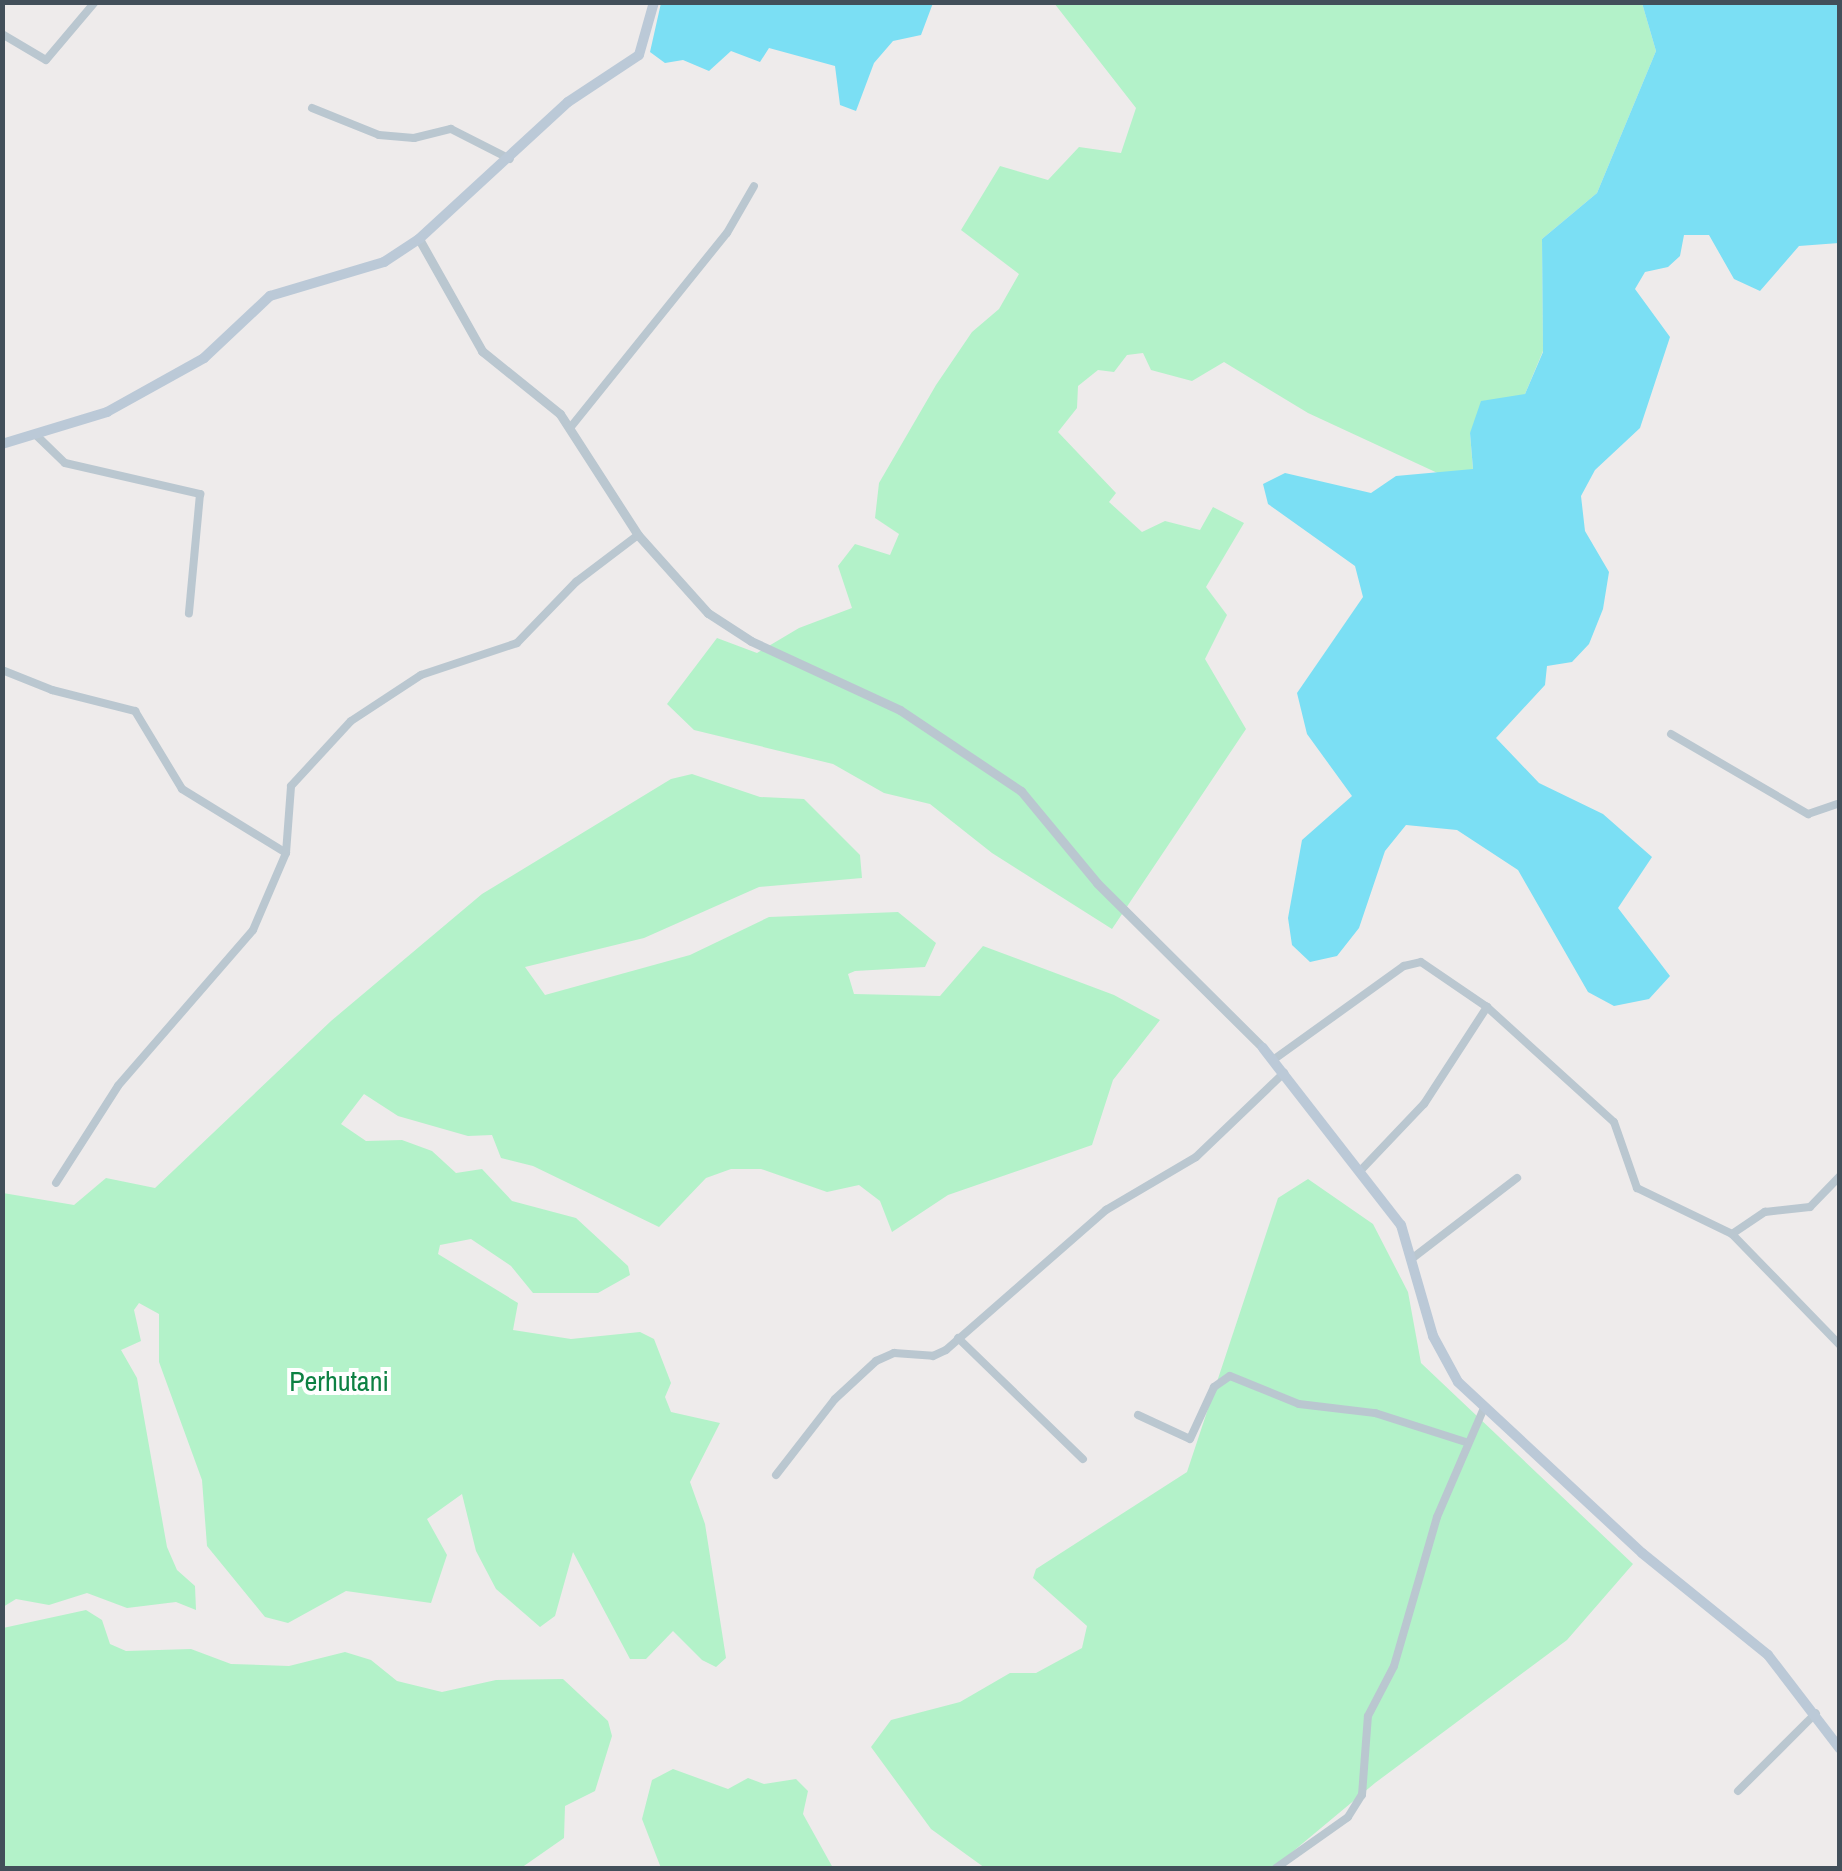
<!DOCTYPE html>
<style>
body{margin:0}
#map{position:relative;width:1842px;height:1871px;overflow:hidden;background:#eeebeb;font-family:"Archivo Narrow",sans-serif}
div>[style]{position:absolute}
.green>*{inset:0;background:#b3f2c9}
.water>*{inset:0;background:#7bdff4}
.minor>*{height:8px;margin:-4px;padding:0 4px;transform-origin:4px;border-radius:4px;background:#bac7d0}
.tertiary>*{height:9px;margin:-4.5px;padding:0 4.5px;transform-origin:4.5px;border-radius:4.5px;background:#bac7d0}
.secondary>*{height:10px;margin:-5px;padding:0 5px;transform-origin:5px;border-radius:5px;background:#bbc9d7}
span{translate:-50% -50%;white-space:nowrap;text-align:center;line-height:1.15;-webkit-text-stroke:8px #fff;paint-order:stroke}
.park-label{font-size:28px;color:#0d8143}
.frame{position:absolute;inset:0;border:5px solid #424f5a;pointer-events:none}
</style>
<div id="map">
<div class="green">
<i style="clip-path:polygon(1054px 3px,1642px 3px,1656px 51px,1597px 193px,1542px 239px,1543px 351px,1525px 394px,1470px 433px,1473px 470px,1444px 476px,1308px 413px,1224px 362px,1192px 381px,1151px 370px,1143px 353px,1127px 355px,1114px 372px,1098px 370px,1078px 386px,1077px 408px,1058px 432px,1116px 493px,1109px 502px,1142px 532px,1165px 521px,1200px 530px,1213px 507px,1244px 523px,1206px 587px,1227px 615px,1205px 659px,1246px 729px,1112px 929px,992px 853px,930px 804px,884px 793px,833px 764px,694px 730px,667px 704px,717px 638px,757px 653px,799px 628px,852px 608px,838px 566px,855px 544px,890px 555px,899px 534px,875px 518px,879px 483px,936px 385px,972px 332px,999px 309px,1019px 274px,961px 230px,1000px 166px,1048px 180px,1079px 147px,1121px 153px,1136px 108px)"></i>
<i style="clip-path:polygon(692px 774px,760px 797px,804px 799px,860px 855px,862px 878px,759px 887px,644px 938px,525px 967px,545px 995px,690px 955px,769px 917px,898px 912px,936px 943px,925px 967px,855px 971px,848px 974px,854px 994px,940px 996px,983px 946px,1114px 995px,1160px 1020px,1113px 1080px,1092px 1145px,948px 1195px,892px 1232px,880px 1201px,859px 1185px,827px 1192px,761px 1169px,731px 1169px,706px 1178px,659px 1227px,533px 1166px,501px 1158px,492px 1135px,468px 1136px,398px 1116px,364px 1094px,341px 1124px,366px 1141px,402px 1140px,432px 1151px,456px 1173px,482px 1169px,512px 1201px,576px 1218px,628px 1266px,630px 1275px,598px 1293px,533px 1293px,511px 1266px,471px 1239px,440px 1245px,438px 1254px,518px 1303px,513px 1330px,571px 1339px,640px 1332px,654px 1339px,671px 1383px,665px 1397px,671px 1412px,720px 1423px,690px 1482px,705px 1524px,726px 1658px,716px 1667px,702px 1660px,673px 1631px,646px 1659px,630px 1659px,573px 1552px,555px 1616px,540px 1627px,496px 1589px,476px 1551px,462px 1494px,427px 1519px,447px 1555px,431px 1603px,346px 1591px,288px 1623px,265px 1617px,207px 1546px,202px 1480px,159px 1362px,159px 1314px,139px 1303px,134px 1310px,141px 1341px,121px 1350px,137px 1378px,167px 1547px,177px 1570px,195px 1586px,196px 1610px,176px 1602px,127px 1608px,87px 1593px,49px 1605px,16px 1599px,3px 1607px,3px 1193px,74px 1205px,106px 1178px,155px 1188px,331px 1021px,482px 894px,671px 779px)"></i>
<i style="clip-path:polygon(1308px 1179px,1373px 1224px,1408px 1292px,1421px 1363px,1633px 1564px,1567px 1640px,1375px 1783px,1273px 1868px,985px 1868px,931px 1829px,871px 1747px,891px 1720px,960px 1702px,1010px 1673px,1036px 1673px,1082px 1648px,1087px 1626px,1033px 1578px,1036px 1569px,1187px 1472px,1278px 1198px)"></i>
<i style="clip-path:polygon(86px 1610px,102px 1620px,110px 1644px,126px 1651px,191px 1649px,231px 1664px,289px 1666px,345px 1652px,371px 1660px,397px 1681px,442px 1692px,496px 1680px,563px 1679px,608px 1721px,612px 1736px,595px 1791px,565px 1806px,564px 1838px,521px 1868px,3px 1868px,3px 1628px)"></i>
<i style="clip-path:polygon(673px 1769px,728px 1789px,748px 1778px,764px 1784px,796px 1779px,808px 1791px,803px 1814px,833px 1868px,661px 1868px,642px 1819px,652px 1780px)"></i>
</div>
<div class="water">
<i style="clip-path:polygon(661px 3px,661px 2px,933px 3px,921px 35px,893px 41px,874px 63px,856px 111px,840px 105px,835px 66px,769px 48px,760px 62px,731px 51px,709px 71px,683px 60px,665px 63px,650px 52px)"></i>
<i style="clip-path:polygon(1642px 3px,1840px 3px,1839px 243px,1799px 246px,1760px 291px,1734px 279px,1709px 235px,1684px 235px,1680px 256px,1668px 267px,1645px 272px,1635px 289px,1670px 337px,1640px 428px,1595px 470px,1581px 496px,1585px 531px,1609px 572px,1603px 609px,1589px 644px,1572px 662px,1547px 666px,1545px 685px,1496px 738px,1539px 783px,1603px 814px,1652px 857px,1618px 908px,1670px 976px,1649px 999px,1614px 1006px,1588px 992px,1518px 870px,1457px 830px,1406px 825px,1385px 851px,1359px 928px,1337px 956px,1310px 962px,1292px 945px,1288px 918px,1302px 840px,1352px 796px,1307px 734px,1297px 693px,1363px 597px,1355px 566px,1268px 504px,1263px 484px,1285px 473px,1371px 493px,1396px 476px,1473px 469px,1470px 433px,1481px 401px,1525px 394px,1543px 352px,1542px 239px,1597px 193px,1656px 51px)"></i>
</div>
<div class="minor">
<i style="left:2px;top:34px;width:51px;rotate:30.6deg"></i>
<i style="left:46px;top:60px;width:76px;rotate:-49.8deg"></i>
<i style="left:312px;top:108px;width:72px;rotate:21.9deg"></i>
<i style="left:379px;top:135px;width:35px;rotate:5deg"></i>
<i style="left:414px;top:138px;width:38px;rotate:-14deg"></i>
<i style="left:451px;top:129px;width:66px;rotate:27deg"></i>
<i style="left:570px;top:428px;width:250px;rotate:-51.2deg"></i>
<i style="left:727px;top:233px;width:54px;rotate:-60.1deg"></i>
<i style="left:36px;top:435px;width:40px;rotate:44deg"></i>
<i style="left:65px;top:463px;width:139px;rotate:12.9deg"></i>
<i style="left:200px;top:494px;width:120px;rotate:95.3deg"></i>
<i style="left:2px;top:670px;width:54px;rotate:21.8deg"></i>
<i style="left:52px;top:690px;width:86px;rotate:14.2deg"></i>
<i style="left:135px;top:711px;width:91px;rotate:58.9deg"></i>
<i style="left:182px;top:789px;width:122px;rotate:31.6deg"></i>
<i style="left:286px;top:853px;width:84px;rotate:113.2deg"></i>
<i style="left:253px;top:930px;width:206px;rotate:130.9deg"></i>
<i style="left:118px;top:1086px;width:115px;rotate:122.6deg"></i>
<i style="left:1671px;top:734px;width:159px;rotate:30.3deg"></i>
<i style="left:1808px;top:814px;width:34px;rotate:-19deg"></i>
<i style="left:286px;top:853px;width:67px;rotate:-85.7deg"></i>
<i style="left:291px;top:786px;width:88px;rotate:-47.3deg"></i>
<i style="left:351px;top:721px;width:84px;rotate:-33.3deg"></i>
<i style="left:421px;top:675px;width:101px;rotate:-18.4deg"></i>
<i style="left:517px;top:643px;width:85px;rotate:-46deg"></i>
<i style="left:576px;top:582px;width:78px;rotate:-37.2deg"></i>
<i style="left:1273px;top:1060px;width:161px;rotate:-35.7deg"></i>
<i style="left:1404px;top:966px;width:17px;rotate:-13deg"></i>
<i style="left:1421px;top:962px;width:80px;rotate:34.3deg"></i>
<i style="left:1487px;top:1007px;width:171px;rotate:42.2deg"></i>
<i style="left:1614px;top:1122px;width:70px;rotate:70.8deg"></i>
<i style="left:1637px;top:1188px;width:106px;rotate:25.8deg"></i>
<i style="left:1732px;top:1234px;width:155px;rotate:45.8deg"></i>
<i style="left:1362px;top:1169px;width:90px;rotate:-46.4deg"></i>
<i style="left:1424px;top:1104px;width:116px;rotate:-57deg"></i>
<i style="left:1732px;top:1234px;width:40px;rotate:-34deg"></i>
<i style="left:1765px;top:1212px;width:45px;rotate:-6.3deg"></i>
<i style="left:1810px;top:1207px;width:43px;rotate:-45.9deg"></i>
<i style="left:1414px;top:1257px;width:130px;rotate:-37.5deg"></i>
<i style="left:958px;top:1338px;width:174px;rotate:44.1deg"></i>
<i style="left:1138px;top:1415px;width:57px;rotate:24.8deg"></i>
<i style="left:1190px;top:1439px;width:57px;rotate:-65.2deg"></i>
<i style="left:1214px;top:1387px;width:19px;rotate:-35deg"></i>
<i style="left:1230px;top:1376px;width:74px;rotate:22.1deg"></i>
<i style="left:1299px;top:1404px;width:77px;rotate:6.8deg"></i>
<i style="left:1375px;top:1413px;width:96px;rotate:17.7deg"></i>
<i style="left:776px;top:1475px;width:96px;rotate:-52.2deg"></i>
<i style="left:835px;top:1399px;width:56px;rotate:-42.8deg"></i>
<i style="left:876px;top:1361px;width:20px;rotate:-24deg"></i>
<i style="left:894px;top:1353px;width:39px;rotate:4deg"></i>
<i style="left:933px;top:1356px;width:14px;rotate:-25deg"></i>
<i style="left:946px;top:1350px;width:213px;rotate:-41.2deg"></i>
<i style="left:1106px;top:1210px;width:104px;rotate:-30.5deg"></i>
<i style="left:1196px;top:1157px;width:122px;rotate:-43.7deg"></i>
<i style="left:1738px;top:1791px;width:110px;rotate:-45deg"></i>
<i style="left:1276px;top:1868px;width:88px;rotate:-35.3deg"></i>
<i style="left:1348px;top:1817px;width:26px;rotate:-58deg"></i>
<i style="left:1362px;top:1795px;width:79px;rotate:-85.7deg"></i>
<i style="left:1368px;top:1716px;width:56px;rotate:-62.5deg"></i>
<i style="left:1394px;top:1666px;width:155px;rotate:-73.9deg"></i>
<i style="left:1437px;top:1517px;width:116px;rotate:-66.7deg"></i>
</div>
<div class="tertiary">
<i style="left:419px;top:239px;width:129px;rotate:60.6deg"></i>
<i style="left:482px;top:351px;width:100px;rotate:38.9deg"></i>
<i style="left:560px;top:414px;width:144px;rotate:57.2deg"></i>
<i style="left:638px;top:535px;width:105px;rotate:48.1deg"></i>
<i style="left:708px;top:613px;width:51px;rotate:33.1deg"></i>
<i style="left:751px;top:641px;width:164px;rotate:24.8deg"></i>
<i style="left:900px;top:710px;width:146px;rotate:33.8deg"></i>
<i style="left:1021px;top:791px;width:119px;rotate:50.4deg"></i>
<i style="left:1097px;top:883px;width:234px;rotate:44.8deg"></i>
</div>
<div class="secondary">
<i style="left:2px;top:444px;width:110px;rotate:-16.9deg"></i>
<i style="left:107px;top:412px;width:111px;rotate:-29.1deg"></i>
<i style="left:204px;top:358px;width:91px;rotate:-43.2deg"></i>
<i style="left:270px;top:296px;width:119px;rotate:-16.6deg"></i>
<i style="left:384px;top:262px;width:42px;rotate:-33.3deg"></i>
<i style="left:419px;top:239px;width:202px;rotate:-42.6deg"></i>
<i style="left:568px;top:102px;width:85px;rotate:-33.5deg"></i>
<i style="left:639px;top:55px;width:55px;rotate:-74.2deg"></i>
<i style="left:1263px;top:1048px;width:224px;rotate:52.1deg"></i>
<i style="left:1401px;top:1225px;width:116px;rotate:73.9deg"></i>
<i style="left:1433px;top:1336px;width:52px;rotate:61.5deg"></i>
<i style="left:1458px;top:1382px;width:251px;rotate:42.9deg"></i>
<i style="left:1642px;top:1553px;width:162px;rotate:39deg"></i>
<i style="left:1768px;top:1655px;width:118px;rotate:52.5deg"></i>
</div>
<div class="park-label">
<span style="left:339px;top:1381px">Perhutani</span>
</div>
<div class="frame"></div>
</div>
